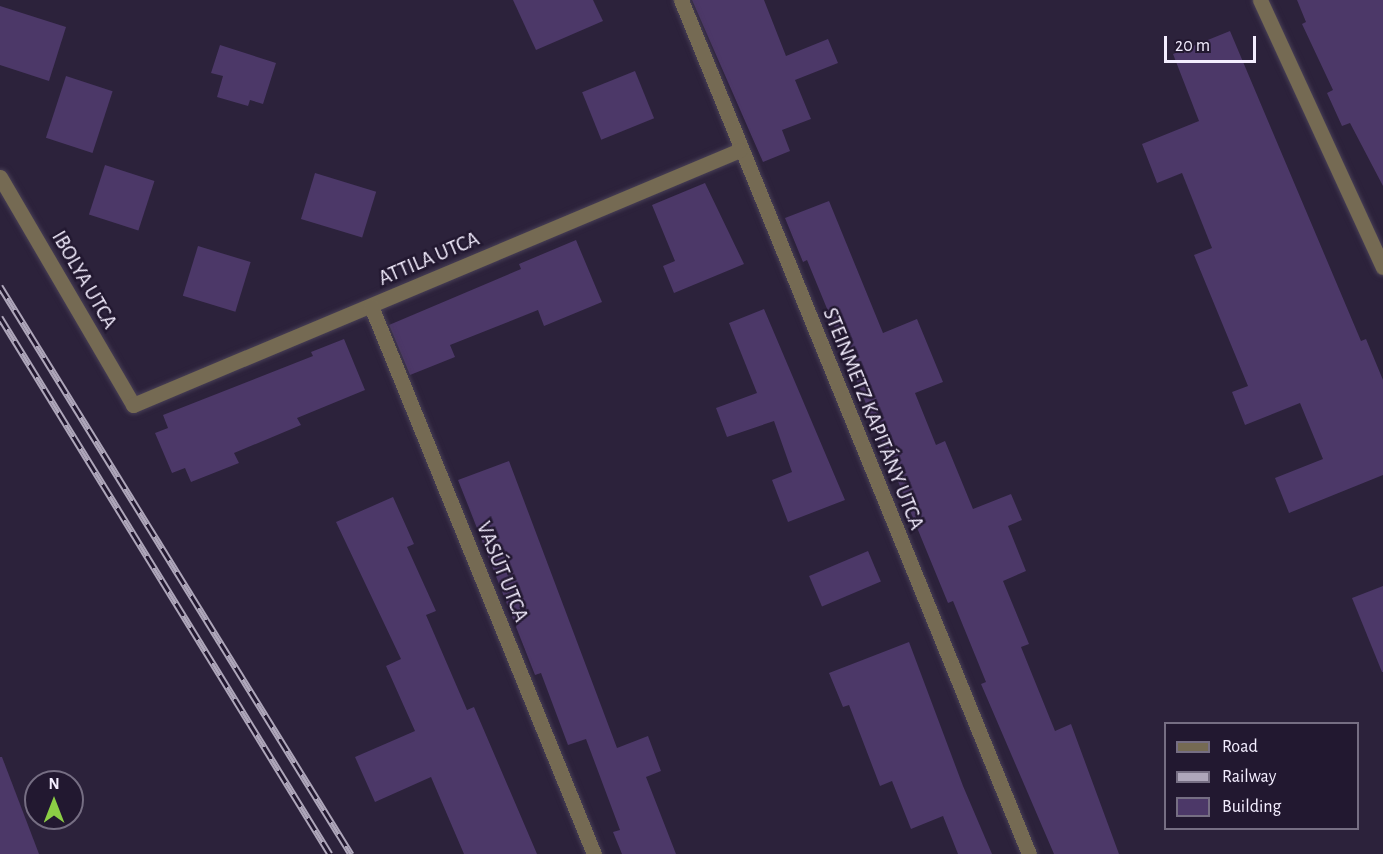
<!DOCTYPE html>
<meta charset="utf-8">
<style>
body{margin:0}
#map{position:relative;width:1383px;height:854px;overflow:hidden;background:#2c223b;font-family:"Alegreya Sans",sans-serif}
div>[style]{position:absolute}
.building>*{inset:0;background:#4c3868;transform-origin:0 0}
.roads{filter:drop-shadow(0 0 2px #483f56) drop-shadow(0 0 2px #483f56)}
.minor>*{height:15px;margin:-7.5px;padding:0 7.5px;transform-origin:7.5px;border-radius:7.5px;background:#756a53}
.rail>*{height:7px;margin-top:-3.5px;transform-origin:0;background:repeating-linear-gradient(90deg,#221830 0 14px,#aea6ba 0 28px);box-sizing:border-box;border-block:2px solid #aea6ba}
span{translate:-50% -50%;white-space:nowrap;text-align:center;line-height:1.15;-webkit-text-stroke:5px #221830;paint-order:stroke}
.street-label{font-size:21px;color:#f4eeff}
.legend{position:absolute;left:1164px;top:722px;width:195px;height:108px;box-sizing:border-box;background:#221830;border:2px solid #766e83;margin:0;padding:8px 10px;list-style:none;font-size:18px;color:#f4eeff}
.legend li{display:flex;align-items:center;gap:12px;height:30px}
.legend b{width:30px;border:2px solid #766e83}
.north{position:absolute;left:24px;top:770px;width:60px;height:60px;box-sizing:border-box;background:#221830;border:2px solid #766e83;border-radius:50%;rotate:0deg;font-size:16px;font-weight:700;line-height:24px;text-align:center;color:#f4eeff}
.north::after{content:'';display:block;margin:auto;width:21px;height:27px;background:#8cce45;clip-path:polygon(50% 0,100% 100%,50% 72%,0 100%)}
.scale{position:absolute;left:1164px;top:36px;width:92px;height:27px;box-sizing:border-box;border:3px solid #f4eeff;border-top:0;padding-left:8px;font-size:18px;line-height:21px;white-space:nowrap;color:#f4eeff;-webkit-text-stroke:4px #221830;paint-order:stroke}
</style>
<div id="map">
<div class="building">
<i style="clip-path:polygon(513px 0,593px 0,603px 21px,536px 50px)"></i>
<i style="clip-path:polygon(692px 0,764px 0,786px 56px,828px 39px,838px 63px,795px 80px,811px 119px,782px 130px,790px 151px,763px 162px)"></i>
<i style="clip-path:polygon(1297px 0,1383px 0,1383px 186px,1350px 123px,1342px 126px,1327px 93px,1333px 90px,1302px 24px,1306px 22px)"></i>
<i style="clip-path:polygon(0 6px,66px 27px,49px 81px,0 65px)"></i>
<i style="clip-path:polygon(1230px 31px,1361px 341px,1366px 339px,1383px 380px,1383px 475px,1289px 513px,1275px 478px,1323px 459px,1300px 403px,1245px 425px,1232px 392px,1248px 386px,1194px 255px,1212px 248px,1182px 173px,1157px 183px,1142px 144px,1199px 121px,1173px 54px)"></i>
<i style="clip-path:polygon(220px 45px,276px 63px,263px 104px,250px 100px,248px 106px,217px 97px,223px 76px,211px 73px)"></i>
<i style="left:635px;top:71px;width:51px;height:57px;rotate:68deg"></i>
<i style="left:66px;top:76px;width:49px;height:65px;rotate:18deg"></i>
<i style="left:105px;top:165px;width:52px;height:52px;rotate:18deg"></i>
<i style="left:315px;top:173px;width:64px;height:48px;rotate:17deg"></i>
<i style="clip-path:polygon(705px 183px,744px 264px,674px 293px,663px 266px,675px 261px,652px 205px)"></i>
<i style="clip-path:polygon(829px 201px,883px 333px,917px 319px,943px 382px,915px 393px,936px 445px,945px 441px,973px 509px,1011px 494px,1022px 520px,1008px 526px,1026px 571px,1003px 581px,1029px 644px,1021px 647px,1055px 731px,1071px 724px,1119px 854px,1054px 854px,981px 684px,986px 682px,953px 601px,948px 603px,807px 260px,803px 262px,785px 218px)"></i>
<i style="clip-path:polygon(576px 240px,602px 302px,544px 326px,538px 310px,450px 345px,455px 357px,410px 375px,389px 325px,521px 269px,519px 264px)"></i>
<i style="left:198px;top:246px;width:55px;height:52px;rotate:17deg"></i>
<i style="clip-path:polygon(764px 309px,845px 500px,788px 522px,772px 480px,792px 472px,774px 421px,727px 437px,716px 408px,757px 393px,729px 323px)"></i>
<i style="clip-path:polygon(344px 339px,365px 390px,297px 418px,301px 425px,234px 453px,239px 463px,191px 482px,185px 468px,172px 473px,155px 433px,168px 428px,163px 415px,313px 356px,311px 352px)"></i>
<i style="clip-path:polygon(509px 461px,617px 748px,648px 736px,661px 771px,646px 777px,676px 854px,622px 854px,613px 832px,620px 830px,586px 739px,568px 745px,541px 673px,535px 675px,458px 480px)"></i>
<i style="clip-path:polygon(393px 497px,414px 544px,407px 547px,436px 611px,426px 615px,467px 710px,474px 707px,537px 854px,464px 854px,431px 777px,375px 802px,355px 757px,415px 731px,386px 666px,401px 659px,336px 522px)"></i>
<i style="left:868px;top:551px;width:33px;height:64px;rotate:67deg"></i>
<i style="clip-path:polygon(1383px 586px,1383px 672px,1382px 672px,1352px 598px)"></i>
<i style="clip-path:polygon(909px 642px,963px 786px,992px 854px,958px 854px,943px 816px,911px 829px,892px 781px,880px 786px,849px 705px,843px 707px,829px 673px)"></i>
<i style="clip-path:polygon(0 757px,2px 757px,39px 854px,0 854px)"></i>
</div>
<div class="roads">
<div class="minor">
<i style="left:681px;top:0;width:922px;rotate:67.83deg"></i>
<i style="left:1260px;top:0;width:294px;rotate:65.3deg"></i>
<i style="left:0;top:177px;width:264px;rotate:59.7deg"></i>
<i style="left:133px;top:405px;width:658px;rotate:-22.79deg"></i>
<i style="left:371px;top:306px;width:592px;rotate:67.86deg"></i>
</div>
</div>
<div class="rail">
<i style="left:0;top:286px;width:668px;rotate:58.29deg"></i>
<i style="left:0;top:317px;width:630px;rotate:58.43deg"></i>
</div>
<div class="street-label">
<span style="left:429px;top:259px;rotate:-23deg">ATTILA UTCA</span>
<span style="left:84px;top:280px;rotate:60deg">IBOLYA UTCA</span>
<span style="left:873px;top:419px;rotate:68deg">STEINMETZ KAPITÁNY UTCA</span>
<span style="left:502px;top:572px;rotate:68deg">VASÚT UTCA</span>
</div>
<ul class="legend">
<li><b style="height:8px;background:#756a53"></b>Road</li>
<li><b style="height:8px;background:#aea6ba"></b>Railway</li>
<li><b style="height:16px;background:#4c3868"></b>Building</li>
</ul>
<div class="north">N</div>
<div class="scale">20 m</div>
</div>
